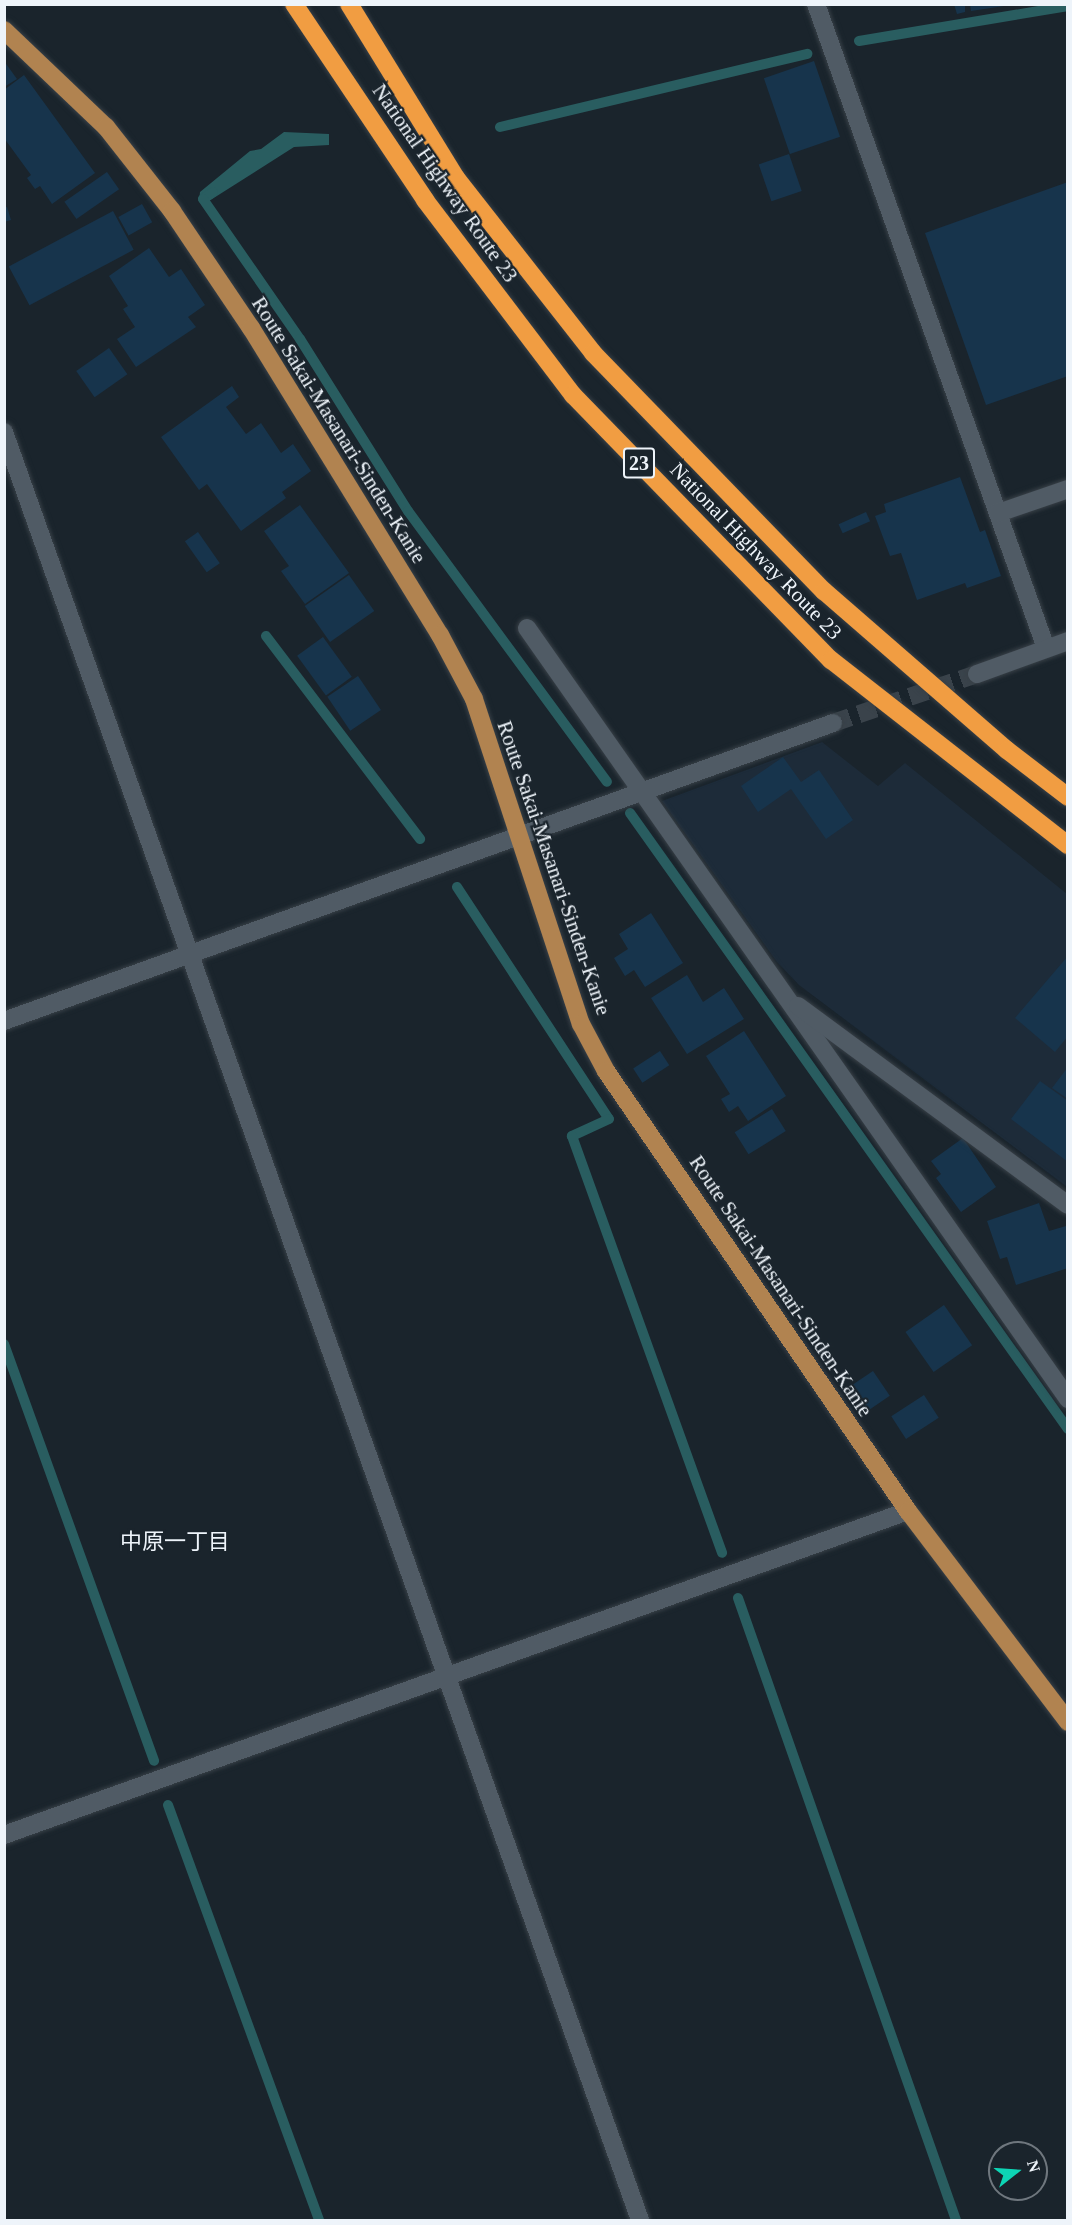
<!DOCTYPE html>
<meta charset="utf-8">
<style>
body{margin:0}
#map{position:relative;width:1072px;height:2225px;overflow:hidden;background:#1a242c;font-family:"Times New Roman","Noto Sans JP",serif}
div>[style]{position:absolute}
.built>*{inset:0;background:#1d2b39}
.water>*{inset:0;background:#295d60}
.stream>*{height:10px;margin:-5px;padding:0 5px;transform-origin:5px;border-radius:5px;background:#295d60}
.building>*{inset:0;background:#17344c;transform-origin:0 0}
.minor-tunnel>*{height:18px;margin-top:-9px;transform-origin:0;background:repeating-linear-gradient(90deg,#3a434b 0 18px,transparent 0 27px)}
.roads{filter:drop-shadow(0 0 2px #384047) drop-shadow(0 0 2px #384047)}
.minor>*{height:18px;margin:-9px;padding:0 9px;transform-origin:9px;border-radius:9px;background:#505b65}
.major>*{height:18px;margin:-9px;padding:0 9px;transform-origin:9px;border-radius:9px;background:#b18350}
.highway>*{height:18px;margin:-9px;padding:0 9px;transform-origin:9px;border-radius:9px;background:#f19d42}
span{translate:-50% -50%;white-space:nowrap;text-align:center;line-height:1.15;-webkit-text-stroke:4.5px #1a242c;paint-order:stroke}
.shield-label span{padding:2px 4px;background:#1a242c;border:2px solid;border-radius:4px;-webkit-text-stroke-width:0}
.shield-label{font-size:20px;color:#eef4fa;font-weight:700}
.street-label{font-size:21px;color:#eef4fa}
.neighbourhood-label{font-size:22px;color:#eef4fa}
.frame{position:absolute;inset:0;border:6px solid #eef4fa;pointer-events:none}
.north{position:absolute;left:988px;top:2141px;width:60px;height:60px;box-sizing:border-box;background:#1a242c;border:2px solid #6f777e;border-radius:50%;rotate:73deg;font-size:16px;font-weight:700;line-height:24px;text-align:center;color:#eef4fa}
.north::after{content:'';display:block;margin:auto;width:21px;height:27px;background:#0dd5b5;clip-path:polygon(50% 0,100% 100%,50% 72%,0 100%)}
</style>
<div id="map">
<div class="built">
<i style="clip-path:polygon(822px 742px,878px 786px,905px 763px,1067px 894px,1067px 1187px,799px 985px,777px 962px,662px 801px)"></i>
</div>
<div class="water">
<i style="clip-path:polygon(284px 132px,329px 134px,329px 145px,294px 147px,209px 201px,199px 201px,200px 192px,250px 151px,261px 149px)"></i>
</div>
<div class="stream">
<i style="left:859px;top:41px;width:212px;rotate:-9.5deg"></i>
<i style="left:500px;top:127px;width:316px;rotate:-13.4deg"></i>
<i style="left:213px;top:192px;width:12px;rotate:145deg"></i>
<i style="left:203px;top:199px;width:170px;rotate:55.3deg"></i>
<i style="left:300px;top:339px;width:203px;rotate:57.9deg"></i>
<i style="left:408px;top:511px;width:336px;rotate:53.7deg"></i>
<i style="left:266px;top:636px;width:255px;rotate:52.8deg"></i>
<i style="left:630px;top:813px;width:756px;rotate:54.59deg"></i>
<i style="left:457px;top:887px;width:277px;rotate:56.8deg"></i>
<i style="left:609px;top:1119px;width:41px;rotate:155.3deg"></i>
<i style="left:572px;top:1136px;width:443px;rotate:70.2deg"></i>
<i style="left:4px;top:1344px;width:443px;rotate:70.2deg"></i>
<i style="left:738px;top:1598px;width:659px;rotate:70.69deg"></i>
<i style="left:168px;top:1805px;width:442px;rotate:70deg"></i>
</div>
<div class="building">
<i style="clip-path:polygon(954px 4px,965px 4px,965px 12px,957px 14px)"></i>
<i style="clip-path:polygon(970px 4px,1004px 4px,1004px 6px,971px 11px)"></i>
<i style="clip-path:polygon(4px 61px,17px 79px,4px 87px)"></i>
<i style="left:814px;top:61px;width:80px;height:53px;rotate:71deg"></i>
<i style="clip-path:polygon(24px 75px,95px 173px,52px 204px,40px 186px,35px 189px,27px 178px,31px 175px,4px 138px,4px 90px)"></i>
<i style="left:789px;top:154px;width:39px;height:32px;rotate:71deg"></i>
<i style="left:107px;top:172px;width:21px;height:52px;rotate:55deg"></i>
<i style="clip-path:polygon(1068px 182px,1068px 376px,986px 405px,925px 233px)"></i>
<i style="left:142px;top:204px;width:21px;height:27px;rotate:61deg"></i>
<i style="clip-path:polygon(7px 207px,11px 220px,4px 222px,4px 208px)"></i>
<i style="left:113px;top:211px;width:44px;height:118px;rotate:62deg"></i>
<i style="clip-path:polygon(149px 248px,169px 277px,181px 269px,205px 305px,188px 317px,196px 327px,136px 367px,117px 339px,135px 327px,123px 309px,128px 306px,109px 276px)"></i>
<i style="left:109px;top:348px;width:32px;height:40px;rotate:55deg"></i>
<i style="clip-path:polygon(232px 386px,239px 397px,226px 407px,246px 434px,261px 423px,281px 453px,293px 444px,311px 471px,282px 492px,286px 498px,241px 531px,207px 484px,199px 490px,161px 437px)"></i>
<i style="clip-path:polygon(960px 477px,980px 532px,985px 530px,1001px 576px,967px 588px,965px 583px,917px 600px,901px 553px,890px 556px,875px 516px,886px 512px,884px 504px)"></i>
<i style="clip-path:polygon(300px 505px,349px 573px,305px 604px,281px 571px,289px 566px,264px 531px)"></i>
<i style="left:866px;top:512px;width:10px;height:30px;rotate:66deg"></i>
<i style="left:198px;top:532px;width:38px;height:16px;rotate:55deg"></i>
<i style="left:349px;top:575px;width:44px;height:54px;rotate:55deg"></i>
<i style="left:323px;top:637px;width:49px;height:32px;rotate:54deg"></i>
<i style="left:358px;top:676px;width:41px;height:37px;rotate:56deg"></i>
<i style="clip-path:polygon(783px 757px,801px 782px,819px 770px,853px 820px,826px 839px,791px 789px,758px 812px,741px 786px)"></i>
<i style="clip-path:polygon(651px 913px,683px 963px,645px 987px,634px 970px,625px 976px,614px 958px,628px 949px,619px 934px)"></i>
<i style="clip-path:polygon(1068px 956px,1068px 1036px,1055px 1052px,1015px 1018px)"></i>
<i style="clip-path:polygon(687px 975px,703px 1002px,724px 988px,744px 1019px,687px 1054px,651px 998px)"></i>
<i style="clip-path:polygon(744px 1031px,786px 1096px,748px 1121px,738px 1106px,729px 1112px,721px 1099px,730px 1094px,706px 1056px)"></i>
<i style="left:660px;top:1051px;width:17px;height:32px;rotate:57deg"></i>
<i style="clip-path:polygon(1068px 1067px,1068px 1099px,1052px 1088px)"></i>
<i style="clip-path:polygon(1040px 1081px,1068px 1101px,1068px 1162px,1011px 1119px)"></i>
<i style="left:772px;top:1109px;width:26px;height:44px;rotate:58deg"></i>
<i style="clip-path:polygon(963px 1138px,996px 1187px,961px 1212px,936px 1178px,941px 1174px,931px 1161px)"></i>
<i style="clip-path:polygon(1039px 1203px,1049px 1231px,1066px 1226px,1068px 1268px,1016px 1285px,1007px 1257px,1000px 1259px,987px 1221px)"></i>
<i style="left:944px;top:1305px;width:49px;height:47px;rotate:55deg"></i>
<i style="left:873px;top:1371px;width:30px;height:30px;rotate:56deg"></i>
<i style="left:924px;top:1395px;width:27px;height:39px;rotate:57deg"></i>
</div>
<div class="minor-tunnel">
<i style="left:833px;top:723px;width:152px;rotate:-18.8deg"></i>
</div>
<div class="roads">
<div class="minor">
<i style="left:816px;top:4px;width:684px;rotate:70.35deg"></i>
<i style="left:4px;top:432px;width:1898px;rotate:70.42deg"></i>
<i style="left:998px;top:513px;width:74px;rotate:-18.9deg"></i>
<i style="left:527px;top:628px;width:942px;rotate:54.94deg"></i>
<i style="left:977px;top:674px;width:97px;rotate:-19.9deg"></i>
<i style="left:798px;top:1006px;width:335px;rotate:36.4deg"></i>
<i style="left:4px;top:1021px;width:881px;rotate:-19.77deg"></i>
<i style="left:4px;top:1835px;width:960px;rotate:-19.72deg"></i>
</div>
<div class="major">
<i style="left:4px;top:30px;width:141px;rotate:43.6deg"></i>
<i style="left:106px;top:127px;width:107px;rotate:51.8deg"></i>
<i style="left:172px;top:211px;width:141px;rotate:56deg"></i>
<i style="left:251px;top:328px;width:361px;rotate:58.4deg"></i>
<i style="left:440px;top:635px;width:72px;rotate:62deg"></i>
<i style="left:474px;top:699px;width:342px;rotate:71.8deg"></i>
<i style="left:581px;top:1024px;width:53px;rotate:62deg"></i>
<i style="left:606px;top:1071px;width:534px;rotate:55.54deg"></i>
<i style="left:908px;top:1511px;width:265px;rotate:52.8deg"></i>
</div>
<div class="highway">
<i style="left:294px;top:4px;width:236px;rotate:56.2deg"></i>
<i style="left:425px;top:200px;width:245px;rotate:52.8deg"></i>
<i style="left:573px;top:395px;width:370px;rotate:45.8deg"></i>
<i style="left:831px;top:660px;width:301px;rotate:38deg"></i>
<i style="left:349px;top:4px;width:204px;rotate:58.4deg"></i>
<i style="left:456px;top:178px;width:222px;rotate:51.9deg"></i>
<i style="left:593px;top:353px;width:332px;rotate:45.9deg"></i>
<i style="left:824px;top:591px;width:242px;rotate:41deg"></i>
<i style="left:1007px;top:750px;width:77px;rotate:37.6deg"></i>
</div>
</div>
<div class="shield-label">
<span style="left:639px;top:463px">23</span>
</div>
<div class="street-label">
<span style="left:445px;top:183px;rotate:55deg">National Highway Route 23</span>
<span style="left:339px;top:430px;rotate:58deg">Route Sakai-Masanari-Sinden-Kanie</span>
<span style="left:756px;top:551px;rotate:46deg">National Highway Route 23</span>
<span style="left:554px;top:868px;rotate:71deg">Route Sakai-Masanari-Sinden-Kanie</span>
<span style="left:781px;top:1286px;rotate:56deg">Route Sakai-Masanari-Sinden-Kanie</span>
</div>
<div class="neighbourhood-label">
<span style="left:175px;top:1542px">中原一丁目</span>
</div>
<div class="frame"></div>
<div class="north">N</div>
</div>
